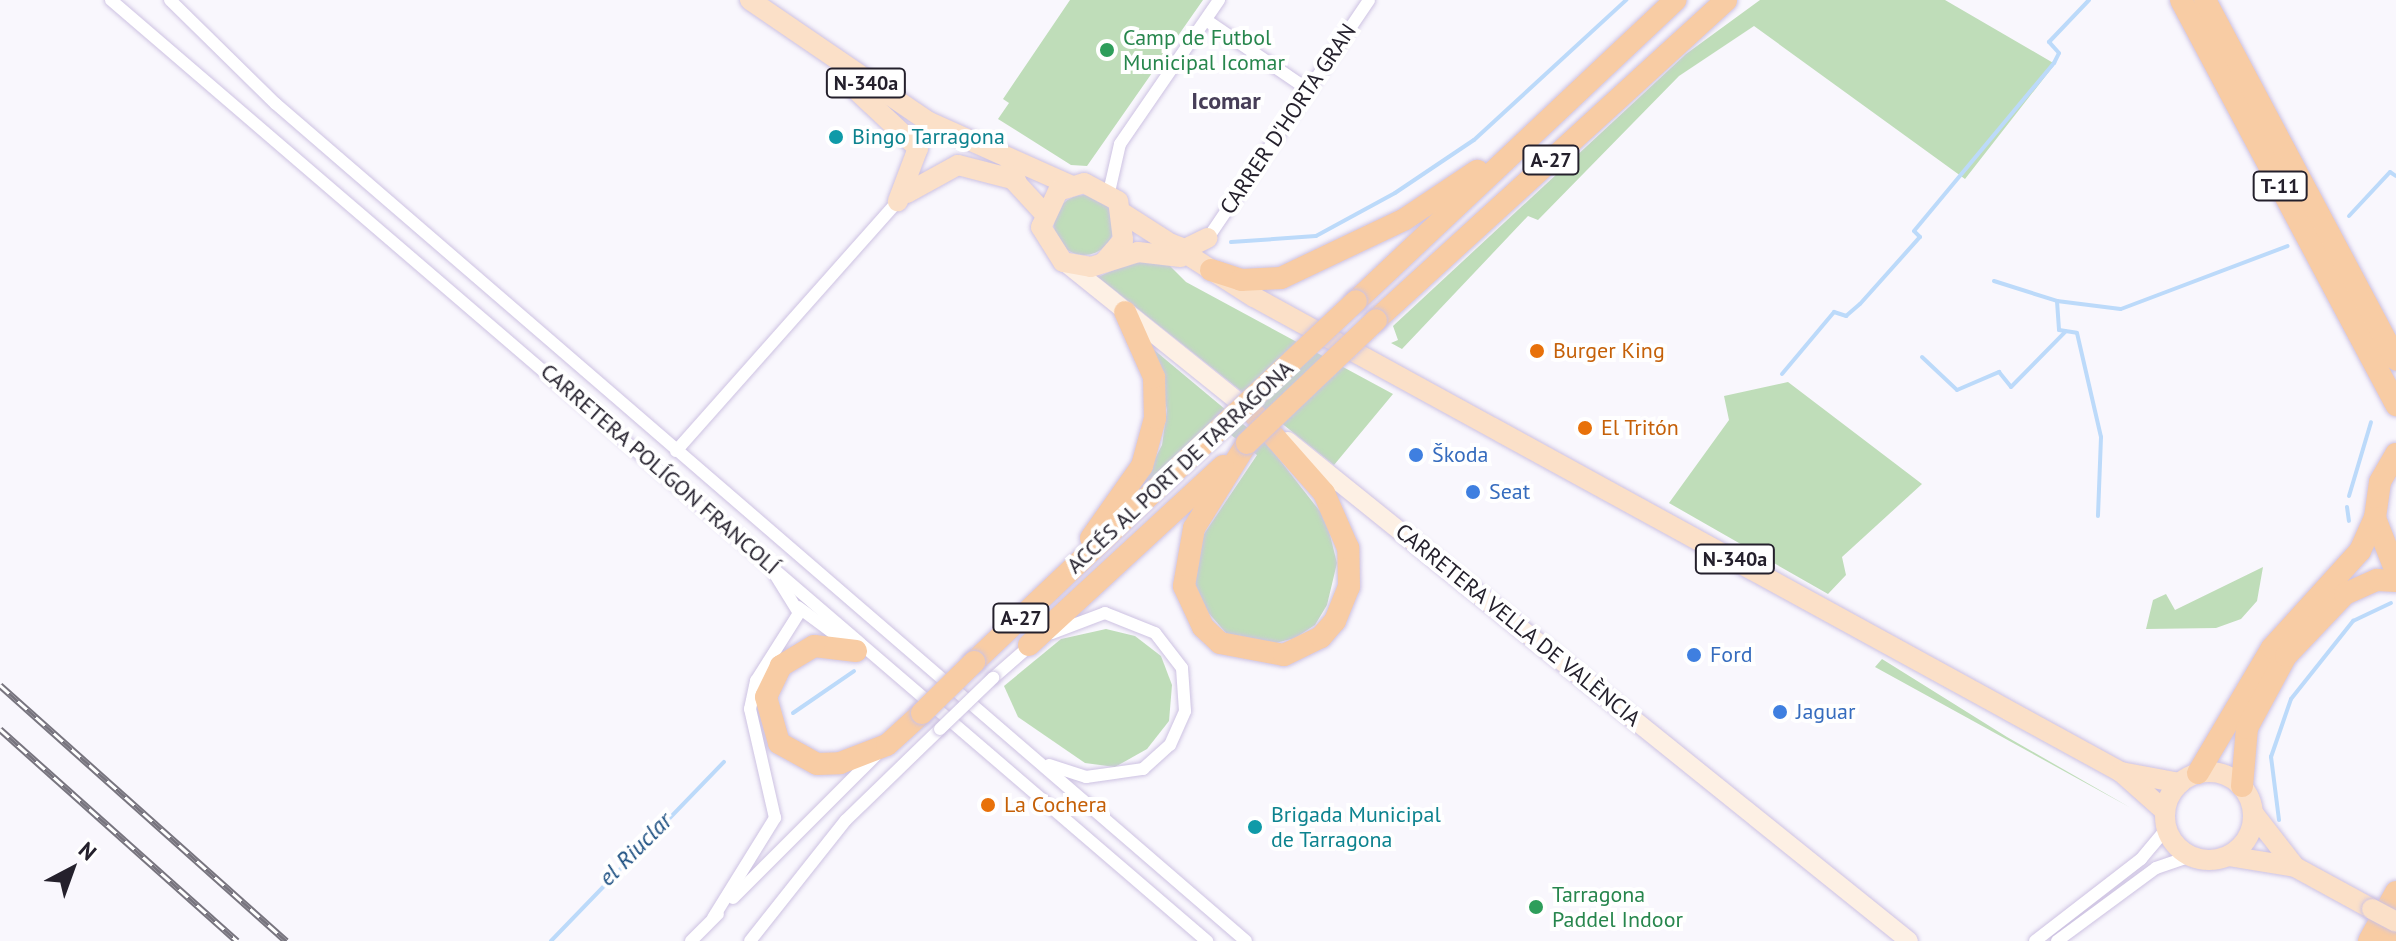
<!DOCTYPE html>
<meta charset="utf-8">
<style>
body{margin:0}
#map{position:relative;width:2396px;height:941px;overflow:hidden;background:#f9f7fd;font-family:"PT Sans",sans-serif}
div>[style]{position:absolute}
.green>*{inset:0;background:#bfddb9}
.round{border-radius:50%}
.stream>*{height:4px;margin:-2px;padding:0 2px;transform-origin:2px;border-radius:2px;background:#bcdafa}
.roads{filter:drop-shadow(0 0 2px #cdc2e2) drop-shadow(0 0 2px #cdc2e2)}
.street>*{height:12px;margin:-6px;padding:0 6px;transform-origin:6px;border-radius:6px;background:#fff}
.secondary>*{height:18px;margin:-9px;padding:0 9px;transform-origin:9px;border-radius:9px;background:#fdf0e4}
.primary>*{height:20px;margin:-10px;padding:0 10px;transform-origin:10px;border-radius:10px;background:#fbe0c8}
.primary>.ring{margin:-10px;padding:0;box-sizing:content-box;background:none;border:20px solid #fbe0c8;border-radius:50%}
.highway>*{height:22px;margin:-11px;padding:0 11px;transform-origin:11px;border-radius:11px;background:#f8cca4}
.rail>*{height:7px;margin-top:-3.5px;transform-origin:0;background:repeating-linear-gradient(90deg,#fff 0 12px,#78757f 0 24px);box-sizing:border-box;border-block:2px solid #78757f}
.bridges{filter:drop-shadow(0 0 2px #cdc2e2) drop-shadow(0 0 2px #cdc2e2)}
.street-bridge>*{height:12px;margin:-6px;padding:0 6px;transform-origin:6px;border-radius:6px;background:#fff}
.primary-bridge>*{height:20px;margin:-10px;padding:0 10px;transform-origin:10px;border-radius:10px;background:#fbe0c8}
.highway-bridge>*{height:22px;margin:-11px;padding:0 11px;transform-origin:11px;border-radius:11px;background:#f8cca4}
.dots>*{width:22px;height:22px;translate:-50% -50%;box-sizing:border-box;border:4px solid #fff;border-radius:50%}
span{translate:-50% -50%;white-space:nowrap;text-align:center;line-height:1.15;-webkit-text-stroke:8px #fff;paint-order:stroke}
.shield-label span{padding:2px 6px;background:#fff;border:2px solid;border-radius:6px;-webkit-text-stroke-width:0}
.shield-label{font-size:20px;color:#24202c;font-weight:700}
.leisure-label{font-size:22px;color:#27864d}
.left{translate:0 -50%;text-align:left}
.street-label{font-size:22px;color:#24202c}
.culture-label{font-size:22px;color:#0d838f}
.food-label{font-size:22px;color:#c56008}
.shop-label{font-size:22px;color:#366cbe}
.neighbourhood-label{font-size:24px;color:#473e58;font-weight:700}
.water-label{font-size:24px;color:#1b4e80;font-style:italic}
.north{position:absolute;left:32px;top:829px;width:80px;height:80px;-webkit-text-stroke:6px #fff;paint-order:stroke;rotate:41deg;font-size:22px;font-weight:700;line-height:32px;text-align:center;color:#24202c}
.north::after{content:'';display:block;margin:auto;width:28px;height:36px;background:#24202c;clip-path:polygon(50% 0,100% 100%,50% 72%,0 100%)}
</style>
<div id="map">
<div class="green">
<i style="clip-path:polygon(1070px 0,1203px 0,1087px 166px,1071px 165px,998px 119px,1009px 103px,1003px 99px)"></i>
<i style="clip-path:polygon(1760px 0,1945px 0,2055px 64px,1965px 179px,1754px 26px,1679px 76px,1538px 220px,1528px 216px,1402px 349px,1391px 343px,1398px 340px,1393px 326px,1686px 54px)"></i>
<i class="round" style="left:1054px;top:195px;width:60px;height:60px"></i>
<i style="clip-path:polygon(1134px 261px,1168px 264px,1186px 282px,1393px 394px,1334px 465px,1098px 277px)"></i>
<i style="clip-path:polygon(1153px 349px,1268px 445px,1326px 519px,1337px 563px,1327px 605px,1315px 625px,1295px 638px,1272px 644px,1227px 634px,1198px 601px,1193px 575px,1196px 546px,1257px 455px,1213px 421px,1139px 490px,1162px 445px,1167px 410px)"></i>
<i style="clip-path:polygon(1788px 382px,1922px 484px,1842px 557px,1846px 575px,1828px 594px,1669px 503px,1729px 420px,1724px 396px)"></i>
<i style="clip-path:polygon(2263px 567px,2257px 601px,2241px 619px,2216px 628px,2146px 629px,2153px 600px,2166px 594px,2175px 610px)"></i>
<i style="clip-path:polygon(1106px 629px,1135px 636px,1161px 656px,1172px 685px,1169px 721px,1147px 749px,1115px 767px,1085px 763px,1018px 717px,1004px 686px,1061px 639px)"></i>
<i style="clip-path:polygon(1882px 659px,2007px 737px,2131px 808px,1875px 667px)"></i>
</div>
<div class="stream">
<i style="left:2349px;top:216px;width:60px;rotate:-47deg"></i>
<i style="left:2390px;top:172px;width:7px;rotate:34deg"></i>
<i style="left:1231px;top:242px;width:85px;rotate:-4deg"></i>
<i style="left:1316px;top:236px;width:90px;rotate:-28.6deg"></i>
<i style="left:1395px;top:193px;width:95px;rotate:-33.9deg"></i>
<i style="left:1474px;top:140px;width:207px;rotate:-42.6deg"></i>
<i style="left:1994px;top:281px;width:66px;rotate:17.6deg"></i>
<i style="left:2057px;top:301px;width:64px;rotate:7.1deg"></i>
<i style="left:2121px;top:309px;width:178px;rotate:-20.7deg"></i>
<i style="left:2057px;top:301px;width:29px;rotate:86deg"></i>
<i style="left:2059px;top:330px;width:18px;rotate:9deg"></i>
<i style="left:2077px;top:333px;width:107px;rotate:77deg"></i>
<i style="left:2101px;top:437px;width:79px;rotate:92.2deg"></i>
<i style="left:1922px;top:357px;width:48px;rotate:43.3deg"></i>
<i style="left:1957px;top:390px;width:46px;rotate:-23.2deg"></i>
<i style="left:1999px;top:372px;width:19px;rotate:51deg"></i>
<i style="left:2011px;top:387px;width:78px;rotate:-45.5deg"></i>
<i style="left:1782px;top:374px;width:81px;rotate:-50deg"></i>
<i style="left:1834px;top:312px;width:13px;rotate:18deg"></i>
<i style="left:1846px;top:316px;width:18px;rotate:-41deg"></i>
<i style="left:1860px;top:304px;width:90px;rotate:-48.2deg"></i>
<i style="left:1920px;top:237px;width:8px;rotate:-135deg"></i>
<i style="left:1914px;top:231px;width:219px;rotate:-50.2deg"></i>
<i style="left:2054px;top:63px;width:11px;rotate:-63deg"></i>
<i style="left:2059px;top:53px;width:15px;rotate:-132deg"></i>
<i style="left:2049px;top:42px;width:58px;rotate:-46.4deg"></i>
<i style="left:2349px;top:496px;width:77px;rotate:-73.4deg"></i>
<i style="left:2347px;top:507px;width:14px;rotate:82deg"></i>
<i style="left:793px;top:713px;width:74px;rotate:-34.5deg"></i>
<i style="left:2279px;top:820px;width:64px;rotate:-97.2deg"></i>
<i style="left:2271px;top:757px;width:61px;rotate:-71deg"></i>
<i style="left:2291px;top:699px;width:100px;rotate:-51.5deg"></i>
<i style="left:2353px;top:621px;width:42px;rotate:-25.3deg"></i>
<i style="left:551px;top:941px;width:249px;rotate:-46deg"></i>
</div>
<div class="roads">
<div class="street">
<i style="left:111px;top:0;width:1445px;rotate:40.65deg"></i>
<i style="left:170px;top:0;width:148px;rotate:44.5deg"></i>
<i style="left:276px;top:104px;width:1281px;rotate:40.79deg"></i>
<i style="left:1206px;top:20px;width:122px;rotate:34.3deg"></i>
<i style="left:1109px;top:192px;width:49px;rotate:-77.1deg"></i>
<i style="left:1120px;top:144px;width:175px;rotate:-55.5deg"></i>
<i style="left:1208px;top:238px;width:287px;rotate:-55.9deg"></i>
<i style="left:676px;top:451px;width:334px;rotate:-48.4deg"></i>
<i style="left:798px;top:607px;width:67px;rotate:36.5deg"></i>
<i style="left:993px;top:678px;width:52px;rotate:-41.1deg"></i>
<i style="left:1049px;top:765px;width:39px;rotate:18deg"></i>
<i style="left:1086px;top:777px;width:58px;rotate:-8deg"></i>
<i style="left:1143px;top:769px;width:36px;rotate:-42deg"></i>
<i style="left:1170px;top:745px;width:37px;rotate:-66deg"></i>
<i style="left:1185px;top:711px;width:43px;rotate:-94deg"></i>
<i style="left:1182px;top:668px;width:44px;rotate:-127.6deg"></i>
<i style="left:1155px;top:633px;width:54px;rotate:-158.2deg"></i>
<i style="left:1105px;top:613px;width:57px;rotate:159.3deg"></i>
<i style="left:733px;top:898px;width:202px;rotate:-45deg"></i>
<i style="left:713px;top:918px;width:118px;rotate:-58.2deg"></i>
<i style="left:775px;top:818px;width:112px;rotate:-102.9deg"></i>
<i style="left:750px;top:709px;width:29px;rotate:-78deg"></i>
<i style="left:756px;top:681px;width:80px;rotate:-57.7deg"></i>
<i style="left:799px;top:613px;width:44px;rotate:-121.9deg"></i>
<i style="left:691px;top:941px;width:38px;rotate:-45deg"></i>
<i style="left:750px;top:941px;width:154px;rotate:-51.6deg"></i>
<i style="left:846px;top:820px;width:131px;rotate:-44.1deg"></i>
<i style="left:2035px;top:941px;width:134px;rotate:-37.7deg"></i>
<i style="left:2141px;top:859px;width:40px;rotate:-50deg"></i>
<i style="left:2057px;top:941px;width:123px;rotate:-36.4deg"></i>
<i style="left:2156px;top:868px;width:37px;rotate:-19deg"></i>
</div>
<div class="secondary">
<i style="left:1067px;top:264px;width:238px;rotate:38.8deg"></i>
<i style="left:1288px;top:441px;width:797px;rotate:38.84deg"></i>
</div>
<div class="primary">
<i style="left:750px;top:0;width:217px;rotate:34.3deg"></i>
<i style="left:929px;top:122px;width:154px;rotate:24.1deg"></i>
<i style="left:854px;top:88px;width:88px;rotate:43.2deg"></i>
<i style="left:918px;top:148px;width:57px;rotate:110.7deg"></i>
<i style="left:1007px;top:173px;width:53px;rotate:47.3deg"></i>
<i style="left:907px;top:193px;width:58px;rotate:-28.8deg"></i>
<i style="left:958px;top:165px;width:60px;rotate:14.5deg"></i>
<i style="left:1124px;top:214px;width:154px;rotate:32.6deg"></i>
<i style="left:1254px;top:297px;width:989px;rotate:28.72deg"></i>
<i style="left:2121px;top:772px;width:59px;rotate:41.6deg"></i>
<i style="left:1172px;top:244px;width:14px;rotate:21deg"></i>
<i style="left:1185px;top:249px;width:25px;rotate:-26deg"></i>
<i style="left:1104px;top:262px;width:29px;rotate:-49deg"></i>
<i style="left:1123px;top:240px;width:39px;rotate:-97deg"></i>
<i style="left:1118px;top:201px;width:38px;rotate:-152deg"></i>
<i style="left:1084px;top:183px;width:27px;rotate:163deg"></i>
<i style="left:1058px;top:191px;width:40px;rotate:115deg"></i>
<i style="left:1041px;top:227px;width:41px;rotate:57.8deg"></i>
<i style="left:1063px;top:262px;width:28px;rotate:10deg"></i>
<i style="left:1091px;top:267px;width:49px;rotate:-17.7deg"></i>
<i style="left:1138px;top:252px;width:43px;rotate:6.6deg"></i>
<i style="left:2121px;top:772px;width:60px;rotate:10.6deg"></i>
<i class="ring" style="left:2165px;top:772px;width:68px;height:68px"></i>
<i style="left:2253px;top:813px;width:68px;rotate:52.1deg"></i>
<i style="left:2228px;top:856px;width:68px;rotate:9.3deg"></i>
<i style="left:2295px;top:867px;width:88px;rotate:28.6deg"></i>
</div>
<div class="highway">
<i style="left:2181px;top:0;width:459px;rotate:62deg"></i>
<i style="left:2205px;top:0;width:407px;rotate:62deg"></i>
<i style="left:1211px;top:270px;width:32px;rotate:18deg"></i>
<i style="left:1241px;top:280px;width:40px;rotate:-2.9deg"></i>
<i style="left:1281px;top:278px;width:137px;rotate:-25.4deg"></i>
<i style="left:1405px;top:219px;width:87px;rotate:-33.7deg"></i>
<i style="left:1356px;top:301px;width:439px;rotate:-43.3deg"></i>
<i style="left:1376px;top:320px;width:474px;rotate:-42.4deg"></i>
<i style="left:1247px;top:443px;width:100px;rotate:121.9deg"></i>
<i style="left:1194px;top:528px;width:59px;rotate:99.8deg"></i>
<i style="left:1184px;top:586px;width:45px;rotate:65.1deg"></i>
<i style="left:1203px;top:627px;width:23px;rotate:43deg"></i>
<i style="left:1220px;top:643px;width:65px;rotate:10.6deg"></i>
<i style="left:1284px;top:655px;width:41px;rotate:-25.9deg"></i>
<i style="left:1321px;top:637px;width:21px;rotate:-49deg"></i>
<i style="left:1335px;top:621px;width:37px;rotate:-68deg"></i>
<i style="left:1349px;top:587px;width:39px;rotate:-91deg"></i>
<i style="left:1348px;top:548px;width:60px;rotate:-113.6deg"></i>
<i style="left:1324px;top:493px;width:104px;rotate:-131.5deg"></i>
<i style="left:2396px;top:454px;width:32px;rotate:120deg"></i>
<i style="left:2380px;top:482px;width:36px;rotate:98deg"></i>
<i style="left:2375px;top:518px;width:58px;rotate:68.7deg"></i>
<i style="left:1091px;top:538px;width:88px;rotate:-54.7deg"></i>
<i style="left:1142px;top:466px;width:50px;rotate:-74.8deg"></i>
<i style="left:1155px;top:418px;width:41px;rotate:-91.4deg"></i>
<i style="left:1154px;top:377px;width:71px;rotate:-114deg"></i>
<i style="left:1029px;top:645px;width:264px;rotate:-42.7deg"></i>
<i style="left:856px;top:651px;width:42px;rotate:-173.2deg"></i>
<i style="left:814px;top:646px;width:39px;rotate:149deg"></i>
<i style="left:781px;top:666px;width:34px;rotate:116deg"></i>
<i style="left:766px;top:697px;width:48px;rotate:74.2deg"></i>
<i style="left:779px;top:743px;width:43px;rotate:28.9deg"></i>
<i style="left:817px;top:764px;width:23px;rotate:-2deg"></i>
<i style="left:840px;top:763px;width:50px;rotate:-21deg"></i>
<i style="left:887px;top:745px;width:47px;rotate:-42.4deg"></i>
<i style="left:974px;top:662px;width:347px;rotate:-43.5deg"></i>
<i style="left:2198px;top:773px;width:145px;rotate:-59.4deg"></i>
<i style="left:2272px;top:648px;width:131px;rotate:-47.8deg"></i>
<i style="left:2360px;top:551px;width:36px;rotate:-66deg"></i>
<i style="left:2242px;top:786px;width:58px;rotate:-85.1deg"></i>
<i style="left:2247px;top:728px;width:82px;rotate:-61.6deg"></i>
<i style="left:2286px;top:656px;width:86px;rotate:-46.4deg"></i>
<i style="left:2345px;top:594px;width:35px;rotate:-24deg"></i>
<i style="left:2377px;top:580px;width:19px;rotate:3deg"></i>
<i style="left:2369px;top:941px;width:56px;rotate:-61.1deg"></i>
<i style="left:2391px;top:941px;width:10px;rotate:-61deg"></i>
</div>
</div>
<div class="rail">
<i style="left:0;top:685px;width:384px;rotate:41.8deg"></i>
<i style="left:0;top:729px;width:318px;rotate:41.8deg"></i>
</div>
<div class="bridges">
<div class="street-bridge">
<i style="left:940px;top:729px;width:74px;rotate:-43.9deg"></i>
</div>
<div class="primary-bridge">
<i style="left:2372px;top:909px;width:27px;rotate:28deg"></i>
</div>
<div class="highway-bridge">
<i style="left:1226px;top:423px;width:178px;rotate:-43.2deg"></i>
<i style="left:1247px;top:443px;width:178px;rotate:-43.6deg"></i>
<i style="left:922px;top:713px;width:73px;rotate:-44.4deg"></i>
</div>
</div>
<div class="dots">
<i style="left:1107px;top:50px;background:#2e9e5b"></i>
<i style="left:836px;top:137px;background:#0f9aa8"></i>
<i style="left:1537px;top:351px;background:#e8710a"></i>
<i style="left:1585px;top:428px;background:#e8710a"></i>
<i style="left:1416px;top:455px;background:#3f7fe0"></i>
<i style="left:1473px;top:492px;background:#3f7fe0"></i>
<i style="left:1694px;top:655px;background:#3f7fe0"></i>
<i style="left:1780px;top:712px;background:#3f7fe0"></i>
<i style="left:988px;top:805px;background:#e8710a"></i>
<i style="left:1255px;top:827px;background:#0f9aa8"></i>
<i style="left:1536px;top:907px;background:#2e9e5b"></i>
</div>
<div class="shield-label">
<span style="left:866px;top:83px">N-340a</span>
<span style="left:1551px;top:160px">A-27</span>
<span style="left:2280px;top:186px">T-11</span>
<span style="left:1735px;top:559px">N-340a</span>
<span style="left:1021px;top:618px">A-27</span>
</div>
<div class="leisure-label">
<span class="left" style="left:1123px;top:50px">Camp de Futbol<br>Municipal Icomar</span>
<span class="left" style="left:1552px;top:907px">Tarragona<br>Paddel Indoor</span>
</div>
<div class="street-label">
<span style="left:1288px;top:119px;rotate:-56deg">CARRER D'HORTA GRAN</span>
<span style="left:1180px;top:467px;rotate:-43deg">ACCÉS AL PORT DE TARRAGONA</span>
<span style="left:660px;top:469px;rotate:41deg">CARRETERA POLÍGON FRANCOLÍ</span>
<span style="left:1518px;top:625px;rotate:39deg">CARRETERA VELLA DE VALÈNCIA</span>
</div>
<div class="culture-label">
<span class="left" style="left:852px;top:137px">Bingo Tarragona</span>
<span class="left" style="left:1271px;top:827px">Brigada Municipal<br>de Tarragona</span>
</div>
<div class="food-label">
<span class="left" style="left:1553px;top:351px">Burger King</span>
<span class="left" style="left:1601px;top:428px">El Tritón</span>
<span class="left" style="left:1004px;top:805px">La Cochera</span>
</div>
<div class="shop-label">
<span class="left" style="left:1432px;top:455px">Škoda</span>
<span class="left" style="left:1489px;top:492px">Seat</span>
<span class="left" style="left:1710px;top:655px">Ford</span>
<span class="left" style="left:1796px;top:712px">Jaguar</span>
</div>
<div class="neighbourhood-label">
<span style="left:1226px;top:101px">Icomar</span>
</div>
<div class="water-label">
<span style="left:635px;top:849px;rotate:-45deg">el Riuclar</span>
</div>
<div class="north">N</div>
</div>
